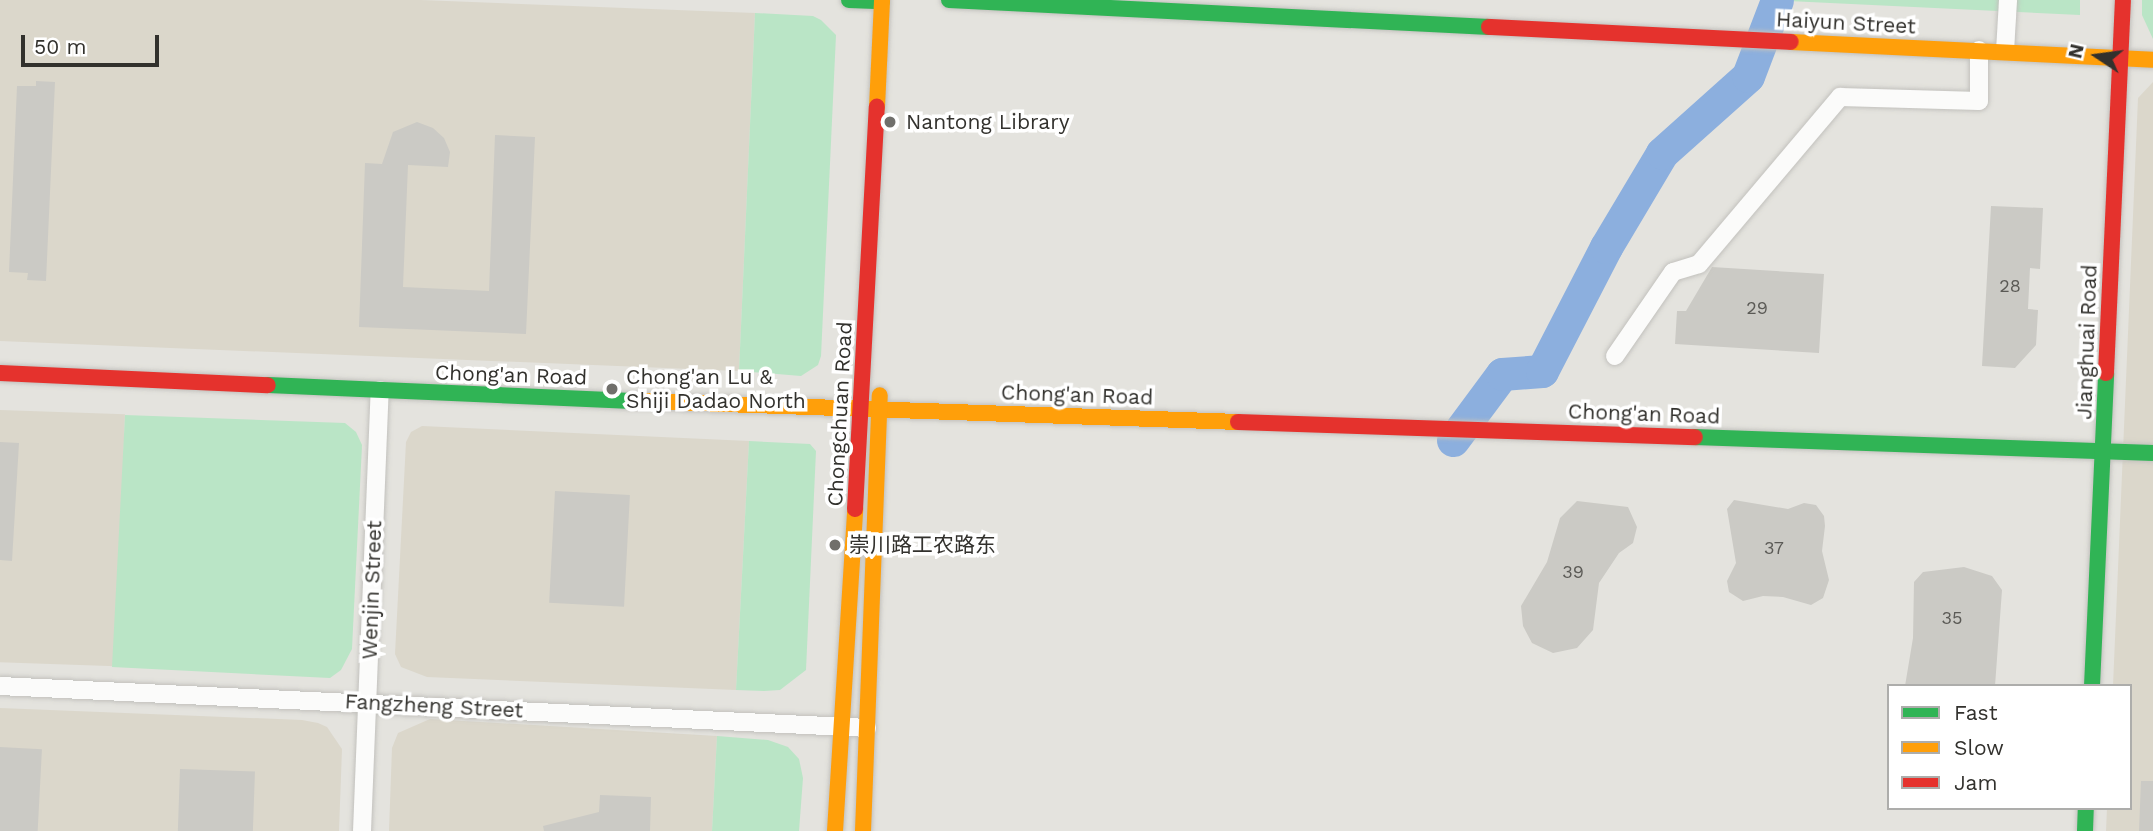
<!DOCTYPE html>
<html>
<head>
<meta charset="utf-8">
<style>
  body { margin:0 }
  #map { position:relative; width:2153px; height:831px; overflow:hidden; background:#e4e3de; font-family:"Work Sans","Noto Sans SC",sans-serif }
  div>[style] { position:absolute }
  .built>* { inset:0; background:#dbd7cb; transform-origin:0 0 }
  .green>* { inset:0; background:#bae5c6 }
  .river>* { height:33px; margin:-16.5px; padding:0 16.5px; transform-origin:16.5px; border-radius:16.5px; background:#8cafde }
  .building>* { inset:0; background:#cbcac5; transform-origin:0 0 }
  .roads { filter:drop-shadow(0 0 2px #c2c1bd) drop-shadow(0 0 2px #c2c1bd) }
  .street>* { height:18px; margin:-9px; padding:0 9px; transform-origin:9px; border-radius:9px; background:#fbfbfa }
  .fast>* { height:16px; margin:-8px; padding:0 8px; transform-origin:8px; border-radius:8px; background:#30b455 }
  .slow>* { height:16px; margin:-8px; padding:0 8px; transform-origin:8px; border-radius:8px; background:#ff9f0a }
  .jam>* { height:16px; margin:-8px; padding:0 8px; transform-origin:8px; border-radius:8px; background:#e5322d }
  .dots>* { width:19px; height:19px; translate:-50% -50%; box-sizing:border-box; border:4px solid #fff; border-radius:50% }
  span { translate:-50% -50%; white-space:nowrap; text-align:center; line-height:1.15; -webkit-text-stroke:7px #fff; paint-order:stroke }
  .number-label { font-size:18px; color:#5b5a56 }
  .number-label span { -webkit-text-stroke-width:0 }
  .street-label { font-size:21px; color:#32312d }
  .poi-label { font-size:21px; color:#32312d }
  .left { translate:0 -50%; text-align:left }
  .legend { position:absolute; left:1887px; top:684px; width:245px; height:126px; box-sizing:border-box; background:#fff; border:2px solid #adadab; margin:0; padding:9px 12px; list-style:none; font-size:21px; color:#32312d }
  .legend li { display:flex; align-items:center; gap:14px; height:35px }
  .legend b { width:35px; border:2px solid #adadab }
  .north { position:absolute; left:2062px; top:21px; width:70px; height:70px; -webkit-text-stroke:5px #fff; paint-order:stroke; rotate:283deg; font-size:19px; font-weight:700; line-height:28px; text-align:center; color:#32312d }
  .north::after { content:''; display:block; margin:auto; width:24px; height:32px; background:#32312d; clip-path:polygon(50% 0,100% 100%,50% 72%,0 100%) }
  .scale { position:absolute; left:21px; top:35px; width:138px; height:32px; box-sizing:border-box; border:4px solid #32312d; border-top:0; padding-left:9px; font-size:21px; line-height:24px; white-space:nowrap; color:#32312d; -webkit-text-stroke:5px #fff; paint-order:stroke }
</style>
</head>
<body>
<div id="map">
  <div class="built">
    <div style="clip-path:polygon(0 0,421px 0,755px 13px,739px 371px,0 341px)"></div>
    <div style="clip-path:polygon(2153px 82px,2153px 831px,2106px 831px,2107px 808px,2130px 808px,2130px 686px,2113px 686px,2138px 98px)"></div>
    <div style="left:0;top:410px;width:125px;height:252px;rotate:2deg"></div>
    <div style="clip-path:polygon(422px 426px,749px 441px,736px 690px,427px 677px,401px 667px,395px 654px,406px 442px,411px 432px)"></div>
    <div style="clip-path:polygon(0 708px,302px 720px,318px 723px,327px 727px,342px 749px,339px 831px,0 831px)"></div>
    <div style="clip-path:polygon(430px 719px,717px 736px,712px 831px,389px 831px,392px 748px,398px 733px)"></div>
  </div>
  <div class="green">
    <div style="clip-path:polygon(1766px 0,2080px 0,2080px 15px)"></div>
    <div style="clip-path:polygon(2142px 0,2153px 0,2153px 39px,2142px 15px)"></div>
    <div style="clip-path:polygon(755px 13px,813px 16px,821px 20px,836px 35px,821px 356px,818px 365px,801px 376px,739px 371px)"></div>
    <div style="clip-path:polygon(125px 415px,345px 423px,356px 432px,362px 445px,352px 649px,341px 670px,330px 678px,112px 667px)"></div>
    <div style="clip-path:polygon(749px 441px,810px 444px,816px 451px,806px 670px,780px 690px,764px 691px,736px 690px)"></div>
    <div style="clip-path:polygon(717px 736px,768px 740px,788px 747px,799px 759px,803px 778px,799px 831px,712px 831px)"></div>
  </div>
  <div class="river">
    <div style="left:1453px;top:440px;width:82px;rotate:-53.4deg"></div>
    <div style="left:1502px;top:374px;width:40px;rotate:-4.3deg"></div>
    <div style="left:1542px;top:371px;width:140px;rotate:-62.7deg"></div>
    <div style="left:1606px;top:247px;width:109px;rotate:-59.2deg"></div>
    <div style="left:1662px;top:153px;width:115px;rotate:-41.8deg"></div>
    <div style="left:1748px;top:76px;width:81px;rotate:-69.1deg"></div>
  </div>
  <div class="building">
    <div style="clip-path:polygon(36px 81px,55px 82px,46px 281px,27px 280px,28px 273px,9px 272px,17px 86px,36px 86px)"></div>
    <div style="clip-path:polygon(417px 122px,433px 128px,444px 138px,450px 152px,448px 167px,408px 165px,403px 287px,489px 291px,495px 135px,535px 137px,526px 334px,359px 327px,365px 163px,382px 164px,393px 132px)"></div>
    <div style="clip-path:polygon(1991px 206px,2043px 208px,2040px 269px,2030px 268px,2028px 309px,2038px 310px,2036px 345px,2015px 368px,1982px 366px)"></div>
    <div style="clip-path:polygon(1712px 267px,1824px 274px,1819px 353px,1675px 344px,1677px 311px,1686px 311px)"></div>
    <div style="clip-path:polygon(0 442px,19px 443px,12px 561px,0 560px)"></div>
    <div style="left:555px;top:491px;width:75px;height:112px;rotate:3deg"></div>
    <div style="clip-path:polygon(1734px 500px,1788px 509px,1804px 503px,1816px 505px,1824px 516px,1825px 526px,1822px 551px,1829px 580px,1823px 598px,1811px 605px,1783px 597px,1763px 596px,1743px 601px,1729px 592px,1727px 581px,1736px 563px,1727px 509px)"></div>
    <div style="clip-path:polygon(1577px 501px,1628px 507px,1637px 527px,1633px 543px,1619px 553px,1599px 583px,1593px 630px,1577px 648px,1553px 653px,1532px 643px,1523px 626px,1521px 606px,1547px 562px,1560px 518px)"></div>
    <div style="clip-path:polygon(1964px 567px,1992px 576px,2002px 590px,1995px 686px,1905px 686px,1913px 638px,1914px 582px,1923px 572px)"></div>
    <div style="left:0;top:747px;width:42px;height:84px;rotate:3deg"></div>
    <div style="left:180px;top:769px;width:75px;height:62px;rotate:2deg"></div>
    <div style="clip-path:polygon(2141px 781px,2153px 781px,2153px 831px,2139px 831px)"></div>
    <div style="clip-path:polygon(600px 795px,651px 797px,650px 831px,544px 831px,543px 826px,599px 812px)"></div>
  </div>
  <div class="roads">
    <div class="street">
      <div style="left:2005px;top:51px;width:51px;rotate:-86.6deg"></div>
      <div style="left:1615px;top:356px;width:102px;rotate:-55.4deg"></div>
      <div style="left:1673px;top:272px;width:27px;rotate:-17deg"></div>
      <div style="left:1699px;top:264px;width:219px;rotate:-49.8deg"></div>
      <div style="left:1840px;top:97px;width:139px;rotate:1.6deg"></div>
      <div style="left:1979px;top:101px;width:51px;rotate:-90deg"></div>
      <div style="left:0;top:686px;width:868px;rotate:2.77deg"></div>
      <div style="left:362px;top:831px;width:441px;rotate:-87.7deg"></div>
    </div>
    <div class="fast">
      <div style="left:849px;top:0;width:33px;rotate:2deg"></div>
      <div style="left:949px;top:0;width:541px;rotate:2.86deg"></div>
      <div style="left:268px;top:385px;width:370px;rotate:2.5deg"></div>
      <div style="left:1695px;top:437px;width:458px;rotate:2deg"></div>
      <div style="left:2092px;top:686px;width:313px;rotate:-87.4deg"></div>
      <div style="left:2085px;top:831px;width:23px;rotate:-88deg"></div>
    </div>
    <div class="slow">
      <div style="left:1791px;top:42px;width:362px;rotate:2.8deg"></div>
      <div style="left:877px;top:107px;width:107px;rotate:-87.3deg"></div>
      <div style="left:638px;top:401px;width:600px;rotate:2deg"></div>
      <div style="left:835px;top:831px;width:323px;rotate:-86.4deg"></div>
      <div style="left:863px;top:831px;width:436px;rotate:-87.8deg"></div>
    </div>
    <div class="jam">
      <div style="left:1489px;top:27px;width:302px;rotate:2.8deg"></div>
      <div style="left:0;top:373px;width:268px;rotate:2.6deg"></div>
      <div style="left:2106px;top:373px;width:373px;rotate:-87.4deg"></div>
      <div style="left:1238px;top:422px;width:457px;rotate:1.9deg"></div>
      <div style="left:855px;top:509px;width:403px;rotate:-86.9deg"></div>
    </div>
  </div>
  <div class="dots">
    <div style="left:890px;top:122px;background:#706f6b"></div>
    <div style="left:612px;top:389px;background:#706f6b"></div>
    <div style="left:835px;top:545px;background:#706f6b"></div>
  </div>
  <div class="number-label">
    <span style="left:2010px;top:286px">28</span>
    <span style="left:1757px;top:308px">29</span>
    <span style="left:1774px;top:548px">37</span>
    <span style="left:1573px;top:572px">39</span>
    <span style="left:1952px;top:618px">35</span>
  </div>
  <div class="street-label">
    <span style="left:1846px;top:23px;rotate:3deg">Haiyun Street</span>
    <span style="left:2087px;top:342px;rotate:-88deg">Jianghuai Road</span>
    <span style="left:511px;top:375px;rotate:2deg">Chong'an Road</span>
    <span style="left:1077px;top:395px;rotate:2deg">Chong'an Road</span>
    <span style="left:840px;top:414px;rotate:-87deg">Chongchuan Road</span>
    <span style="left:1644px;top:414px;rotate:2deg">Chong'an Road</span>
    <span style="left:372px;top:590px;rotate:-88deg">Wenjin Street</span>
    <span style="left:434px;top:706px;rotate:3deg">Fangzheng Street</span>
  </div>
  <div class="poi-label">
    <span class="left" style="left:906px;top:122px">Nantong Library</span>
    <span class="left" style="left:626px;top:389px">Chong'an Lu &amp;<br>Shiji Dadao North</span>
    <span class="left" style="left:849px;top:545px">崇川路工农路东</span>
  </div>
  <ul class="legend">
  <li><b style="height:9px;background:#30b455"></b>Fast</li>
  <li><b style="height:9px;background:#ff9f0a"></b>Slow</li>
  <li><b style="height:9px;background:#e5322d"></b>Jam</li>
  </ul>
  <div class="north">N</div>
  <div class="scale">50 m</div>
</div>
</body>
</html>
